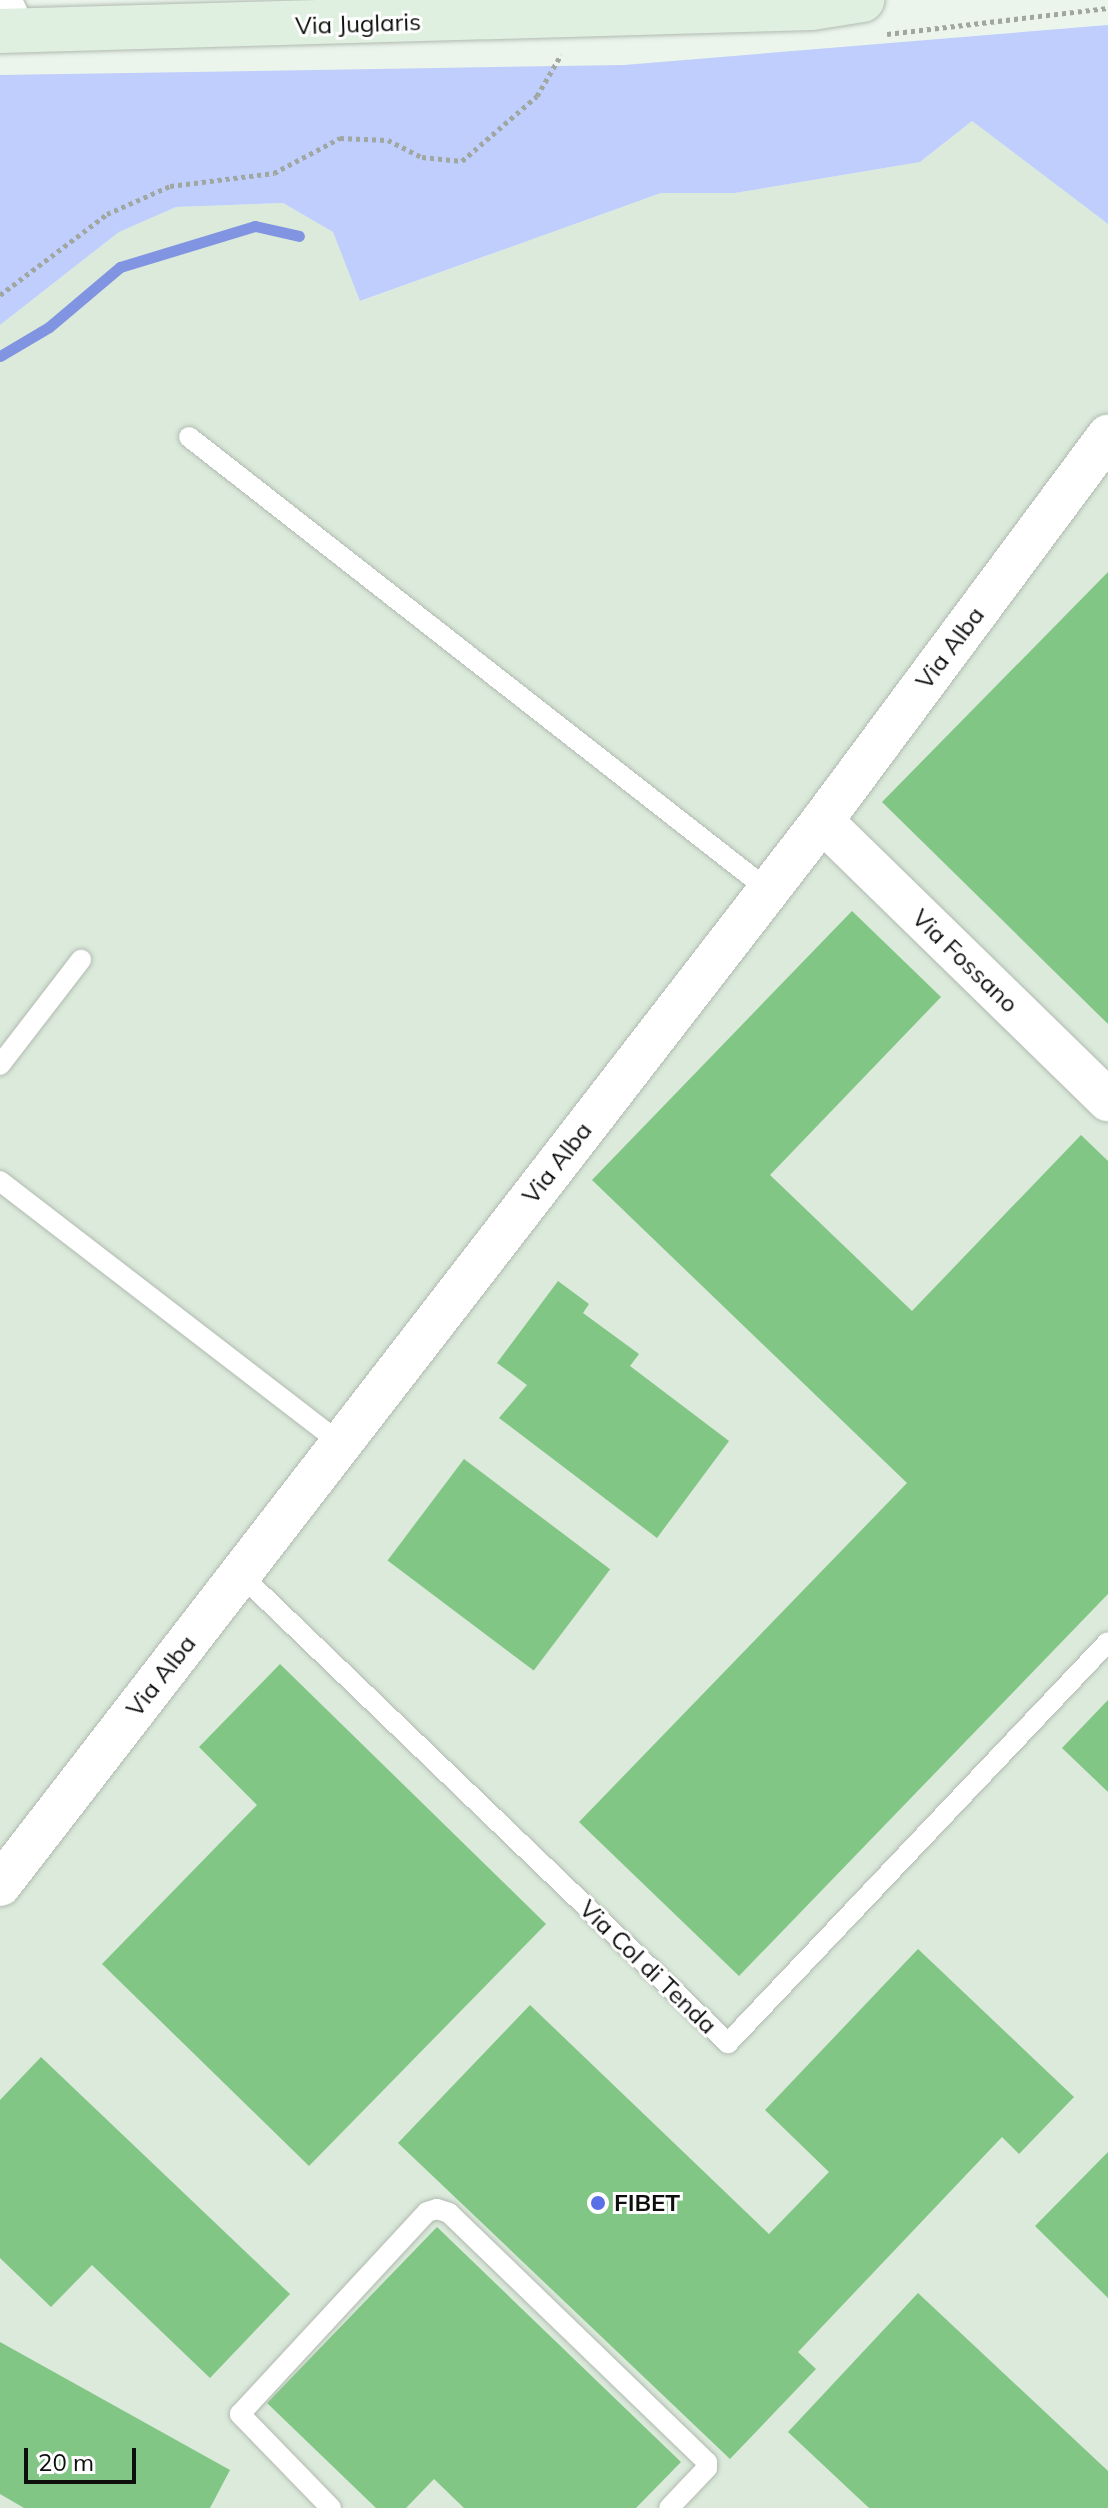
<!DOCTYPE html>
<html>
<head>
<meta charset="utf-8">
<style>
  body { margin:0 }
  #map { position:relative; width:1108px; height:2508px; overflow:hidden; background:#ebf5eb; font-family:Mulish,sans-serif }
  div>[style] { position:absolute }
  .built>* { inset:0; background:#dbeadb }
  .green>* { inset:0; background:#c0cefd }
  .stream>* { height:11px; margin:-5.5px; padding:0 5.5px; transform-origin:5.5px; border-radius:5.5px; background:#8094e1 }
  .building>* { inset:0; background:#81c685; transform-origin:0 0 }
  .path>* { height:5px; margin-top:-2.5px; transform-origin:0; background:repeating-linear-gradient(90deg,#a0a7a0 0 4px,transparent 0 8px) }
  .roads { filter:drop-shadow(0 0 2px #b1bab1) drop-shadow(0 0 2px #b1bab1) }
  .lane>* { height:20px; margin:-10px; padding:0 10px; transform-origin:10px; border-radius:10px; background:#fff }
  .street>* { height:42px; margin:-21px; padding:0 21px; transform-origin:21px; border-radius:21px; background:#fff }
  .secondary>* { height:44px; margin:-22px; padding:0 22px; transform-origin:22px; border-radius:22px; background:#dfefe0 }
  .dots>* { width:22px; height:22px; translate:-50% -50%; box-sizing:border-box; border:4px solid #fff; border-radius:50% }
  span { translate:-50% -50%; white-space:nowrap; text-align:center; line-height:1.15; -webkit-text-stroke:6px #fff; paint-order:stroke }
  .street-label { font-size:24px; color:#0c0f0c }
  .poi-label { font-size:24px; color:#0c0f0c; font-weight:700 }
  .left { translate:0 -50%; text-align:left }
  .scale { position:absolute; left:24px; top:2448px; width:112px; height:36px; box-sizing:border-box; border:4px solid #0c0f0c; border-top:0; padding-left:10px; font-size:24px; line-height:28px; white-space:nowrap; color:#0c0f0c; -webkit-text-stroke:6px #fff; paint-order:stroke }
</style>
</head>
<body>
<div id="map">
  <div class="built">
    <div style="clip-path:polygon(972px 121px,1108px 224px,1108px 2508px,0 2508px,0 325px,119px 232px,176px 207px,283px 203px,333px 232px,361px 301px,661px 193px,735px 193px,920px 162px)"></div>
  </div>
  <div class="green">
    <div style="clip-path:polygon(1108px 25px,1108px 224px,972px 121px,920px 162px,735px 193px,661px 193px,360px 301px,333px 232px,283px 203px,176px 207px,119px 232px,0 325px,0 75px,624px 65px)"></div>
  </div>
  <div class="stream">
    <div style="left:0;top:356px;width:57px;rotate:-30.6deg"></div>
    <div style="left:49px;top:327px;width:93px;rotate:-40.2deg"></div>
    <div style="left:120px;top:267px;width:141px;rotate:-16.9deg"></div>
    <div style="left:255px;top:226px;width:45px;rotate:12.8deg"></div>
  </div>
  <div class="building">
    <div style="clip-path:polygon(1108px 572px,1108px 1024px,882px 802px)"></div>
    <div style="clip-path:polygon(852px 911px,941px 997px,770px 1175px,912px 1311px,1081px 1135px,1108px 1161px,1108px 1594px,739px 1976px,579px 1822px,907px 1483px,592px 1180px)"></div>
    <div style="clip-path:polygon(558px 1281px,589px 1304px,583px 1313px,639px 1354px,630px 1366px,729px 1441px,657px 1538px,499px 1418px,527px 1385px,497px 1363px)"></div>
    <div style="left:464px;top:1459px;width:183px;height:127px;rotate:37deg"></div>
    <div style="clip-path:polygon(280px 1664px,546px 1924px,309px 2166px,102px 1964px,257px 1805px,199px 1747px)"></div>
    <div style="clip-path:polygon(1108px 1700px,1108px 1792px,1062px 1748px)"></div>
    <div style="clip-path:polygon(918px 1949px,1074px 2097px,1019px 2154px,1002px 2137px,798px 2352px,816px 2369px,730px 2459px,398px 2143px,530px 2005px,769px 2234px,829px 2172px,765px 2110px)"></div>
    <div style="clip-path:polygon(41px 2057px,290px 2294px,210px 2378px,92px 2265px,51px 2307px,0 2258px,0 2100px)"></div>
    <div style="clip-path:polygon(1108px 2152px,1108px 2298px,1035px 2226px)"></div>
    <div style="clip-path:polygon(437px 2227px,681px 2462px,636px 2508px,464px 2508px,434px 2479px,406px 2508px,376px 2508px,267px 2403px)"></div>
    <div style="clip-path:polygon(918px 2293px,1108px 2471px,1108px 2508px,869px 2508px,788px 2432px)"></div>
    <div style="clip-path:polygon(0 2342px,230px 2470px,210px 2508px,24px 2508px,0 2494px)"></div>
  </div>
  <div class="path">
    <div style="left:887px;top:34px;width:223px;rotate:-6.7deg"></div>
    <div style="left:0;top:295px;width:134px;rotate:-37.1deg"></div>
    <div style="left:107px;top:214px;width:69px;rotate:-24deg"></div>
    <div style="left:170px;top:186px;width:105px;rotate:-7.1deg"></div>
    <div style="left:274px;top:173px;width:75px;rotate:-27.9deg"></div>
    <div style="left:340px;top:138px;width:48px;rotate:2.4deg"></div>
    <div style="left:388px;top:140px;width:38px;rotate:27deg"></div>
    <div style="left:422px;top:157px;width:40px;rotate:5.7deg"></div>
    <div style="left:462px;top:161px;width:99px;rotate:-40.9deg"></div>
    <div style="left:537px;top:96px;width:48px;rotate:-59.7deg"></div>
  </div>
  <div class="roads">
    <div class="lane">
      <div style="left:189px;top:437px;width:734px;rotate:38.03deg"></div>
      <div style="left:0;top:1065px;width:133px;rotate:-52.4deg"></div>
      <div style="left:0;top:1181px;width:429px;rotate:37.6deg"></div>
      <div style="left:240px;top:1574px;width:677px;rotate:43.86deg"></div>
      <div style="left:728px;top:2043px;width:552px;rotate:-46.54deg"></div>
      <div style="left:331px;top:2508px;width:131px;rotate:-134.1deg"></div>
      <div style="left:240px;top:2414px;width:275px;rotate:-47.2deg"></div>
      <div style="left:427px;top:2212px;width:10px;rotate:-17deg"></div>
      <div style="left:437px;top:2209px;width:13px;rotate:18deg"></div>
      <div style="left:449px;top:2213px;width:359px;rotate:44deg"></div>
      <div style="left:707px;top:2462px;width:6px;rotate:90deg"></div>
      <div style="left:707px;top:2468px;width:55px;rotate:133.5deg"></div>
    </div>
    <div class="street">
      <div style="left:0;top:0;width:33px;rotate:65deg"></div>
      <div style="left:822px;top:821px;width:400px;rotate:44.3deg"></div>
      <div style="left:0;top:1885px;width:1345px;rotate:-52.31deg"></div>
      <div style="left:822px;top:821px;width:480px;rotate:-53.4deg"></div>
    </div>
    <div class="secondary">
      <div style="left:0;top:31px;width:812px;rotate:-1.62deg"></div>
      <div style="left:812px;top:8px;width:51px;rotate:-9.1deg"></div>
    </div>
  </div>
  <div class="dots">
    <div style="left:598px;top:2203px;background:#5a70e7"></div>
  </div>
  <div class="street-label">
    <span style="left:358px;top:24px;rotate:-2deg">Via Juglaris</span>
    <span style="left:950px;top:648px;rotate:-53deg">Via Alba</span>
    <span style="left:965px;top:961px;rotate:44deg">Via Fossano</span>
    <span style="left:557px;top:1163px;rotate:-52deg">Via Alba</span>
    <span style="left:161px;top:1676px;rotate:-52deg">Via Alba</span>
    <span style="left:648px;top:1967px;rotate:44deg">Via Col di Tenda</span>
  </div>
  <div class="poi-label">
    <span class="left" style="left:614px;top:2203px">FIBET</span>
  </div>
  <div class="scale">20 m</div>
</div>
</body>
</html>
